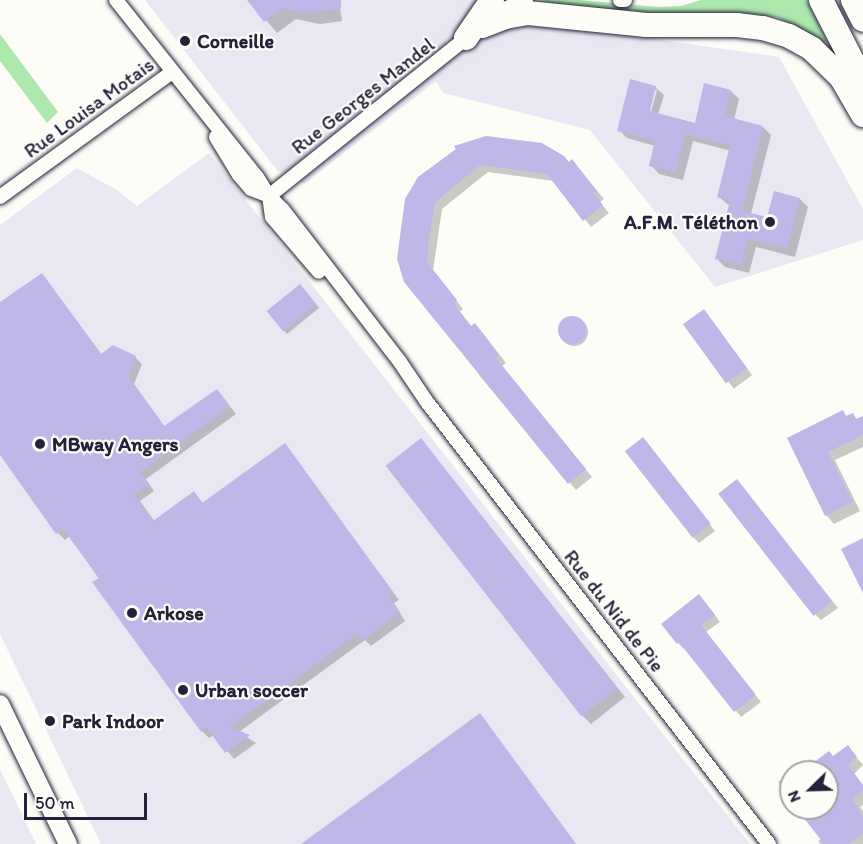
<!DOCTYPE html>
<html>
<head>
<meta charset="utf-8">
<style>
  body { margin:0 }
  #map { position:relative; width:863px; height:844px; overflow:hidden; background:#fdfcf7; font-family:Itim,sans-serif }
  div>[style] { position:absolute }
  .built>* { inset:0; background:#ebe7f2 }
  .green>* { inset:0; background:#ace7ac }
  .shadow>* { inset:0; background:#0003; transform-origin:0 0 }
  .round { border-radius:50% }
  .building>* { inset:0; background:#c1b6e8; transform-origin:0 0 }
  .roads { filter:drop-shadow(0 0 2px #22223b) drop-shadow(0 0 2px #22223b) }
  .street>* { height:14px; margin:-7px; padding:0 7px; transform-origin:7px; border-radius:7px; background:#fdfcf7 }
  .secondary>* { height:18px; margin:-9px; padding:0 9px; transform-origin:9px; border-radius:9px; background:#fdfcf7 }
  .highway>* { height:24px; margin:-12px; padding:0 12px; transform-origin:12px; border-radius:12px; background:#fdfcf7 }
  .dots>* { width:16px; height:16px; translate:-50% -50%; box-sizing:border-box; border:3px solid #fdfcf7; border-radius:50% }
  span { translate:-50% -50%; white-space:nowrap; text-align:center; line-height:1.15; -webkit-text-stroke:4.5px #fdfcf7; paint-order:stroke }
  .poi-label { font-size:20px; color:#22223b; font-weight:700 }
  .left { translate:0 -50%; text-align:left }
  .right { translate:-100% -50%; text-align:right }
  .street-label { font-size:20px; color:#22223b }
  .north { position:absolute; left:779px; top:760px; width:60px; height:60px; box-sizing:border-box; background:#fdfcf7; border:2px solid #a5a5ac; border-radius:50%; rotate:247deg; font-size:16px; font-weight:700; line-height:24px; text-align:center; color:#22223b }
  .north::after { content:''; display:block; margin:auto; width:21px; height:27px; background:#22223b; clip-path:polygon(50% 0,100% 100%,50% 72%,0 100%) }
  .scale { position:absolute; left:24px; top:793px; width:123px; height:27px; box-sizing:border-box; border:3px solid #22223b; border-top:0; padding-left:8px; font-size:18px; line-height:21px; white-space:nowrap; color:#22223b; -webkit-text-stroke:4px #fdfcf7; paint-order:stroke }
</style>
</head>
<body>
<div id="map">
  <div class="built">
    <div style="clip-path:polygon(145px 0,479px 0,469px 12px,779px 57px,863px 209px,863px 240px,715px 287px,590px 130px,443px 93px,436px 81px,304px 184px,277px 170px)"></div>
    <div style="clip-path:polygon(209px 153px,637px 701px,750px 844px,101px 844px,0 634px,0 225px,77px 168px,117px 190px,137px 206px)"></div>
    <div style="clip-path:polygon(0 769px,36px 844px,0 844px)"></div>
  </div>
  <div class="green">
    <div style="clip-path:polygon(546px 0,580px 0,658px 7px,681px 6px,701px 0,807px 0,827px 41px,819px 45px,799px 28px,777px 17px,752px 15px,675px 20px,530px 4px)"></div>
    <div style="clip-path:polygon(0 34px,58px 112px,47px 123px,0 61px)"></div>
  </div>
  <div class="shadow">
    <div style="clip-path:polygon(249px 0,339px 0,342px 21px,320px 24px,296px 19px,277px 33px)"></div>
    <div style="clip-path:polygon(evenodd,655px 87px,664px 95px,658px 115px,696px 125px,731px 91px,739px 99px,734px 120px,763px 127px,771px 135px,751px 214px,768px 218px,800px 199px,808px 207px,795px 257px,756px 247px,749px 273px,725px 267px,717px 259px,730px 206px,719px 197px,731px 151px,693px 141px,683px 180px,659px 174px,651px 165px,655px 146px,627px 138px,619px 130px,655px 87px,653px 90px,657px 90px,649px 119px,646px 118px,653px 90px)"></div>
    <div style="clip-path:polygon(458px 149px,569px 163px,572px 161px,604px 199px,600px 202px,609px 213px,591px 227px,554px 181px,488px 172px,442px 209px,433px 271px,463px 309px,460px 312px,472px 327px,475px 325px,482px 332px,506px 363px,502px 366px,592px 477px,576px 490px,479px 375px,481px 373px,399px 259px)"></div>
    <div style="clip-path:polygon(42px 274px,102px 355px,135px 357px,142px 364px,134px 384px,165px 427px,217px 390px,236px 414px,146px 479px,154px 491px,140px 501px,155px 522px,194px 493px,204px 504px,285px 445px,399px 600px,394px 603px,405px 621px,371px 646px,365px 640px,239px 732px,256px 743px,234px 759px,214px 735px,209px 738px,202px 731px,70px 536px,65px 540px,58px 533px,0 452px,0 304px)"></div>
    <div style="clip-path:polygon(304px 289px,319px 308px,287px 334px,283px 330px)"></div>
    <div style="left:704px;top:311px;width:80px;height:23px;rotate:53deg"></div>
    <div class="round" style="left:560px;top:318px;width:28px;height:28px"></div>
    <div style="clip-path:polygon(842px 412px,848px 417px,853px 415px,858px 420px,863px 417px,863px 447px,835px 460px,860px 511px,834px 524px,826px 515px,789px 438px)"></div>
    <div style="clip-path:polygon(421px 440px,625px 697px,591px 724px,583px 716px)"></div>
    <div style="clip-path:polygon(649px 445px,715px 531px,699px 543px,693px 537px)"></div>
    <div style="clip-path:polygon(737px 481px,838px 608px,821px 620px,815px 614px)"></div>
    <div style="clip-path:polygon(705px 602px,720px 622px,706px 632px,761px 702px,741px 717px,686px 647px,684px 649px,678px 643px)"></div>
    <div style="clip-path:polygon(480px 715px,576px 844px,303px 844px)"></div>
    <div style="clip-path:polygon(848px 747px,863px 765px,854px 774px,863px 785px,863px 805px,860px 807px,863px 811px,863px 844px,820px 844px,818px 841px,822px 838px,799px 808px,827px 808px,827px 772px,804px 772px,834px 758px)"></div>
    <div style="clip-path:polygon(789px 774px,791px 776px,791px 798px,778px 782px)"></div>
  </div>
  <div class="building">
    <div style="clip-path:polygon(247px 0,341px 0,341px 8px,307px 13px,283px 8px,264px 22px)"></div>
    <div style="clip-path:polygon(630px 79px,656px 86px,650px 111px,695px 123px,704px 83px,731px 90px,725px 116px,763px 126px,742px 211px,767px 217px,774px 191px,800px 198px,787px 249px,748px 239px,741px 265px,715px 259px,730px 201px,717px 197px,730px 145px,685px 134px,675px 172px,649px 166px,655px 140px,617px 131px)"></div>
    <div style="clip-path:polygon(486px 136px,542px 143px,564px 156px,569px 162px,572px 159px,597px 191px,594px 194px,603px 205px,583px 221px,547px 174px,480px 165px,435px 202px,429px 239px,427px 262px,457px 300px,454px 304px,471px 326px,475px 323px,499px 355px,496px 358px,586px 469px,568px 484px,404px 282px,397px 259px,405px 199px,418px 177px,456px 149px,454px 146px)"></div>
    <div style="clip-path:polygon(42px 273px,101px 354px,113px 345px,136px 356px,128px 376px,164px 426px,217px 389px,230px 406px,140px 472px,149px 484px,134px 494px,153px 521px,194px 491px,202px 503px,285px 443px,393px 592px,388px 595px,399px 613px,363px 640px,358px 633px,230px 727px,250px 735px,225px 753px,207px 728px,201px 732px,92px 582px,99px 578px,63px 529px,56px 534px,0 455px,0 302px)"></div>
    <div style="left:300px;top:284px;width:26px;height:43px;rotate:51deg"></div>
    <div style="left:704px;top:309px;width:73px;height:26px;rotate:54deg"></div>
    <div class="round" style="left:558px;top:316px;width:28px;height:28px"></div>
    <div style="clip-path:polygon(843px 410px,846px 416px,853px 413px,856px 419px,863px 416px,863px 435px,828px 452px,853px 502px,825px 516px,787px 438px)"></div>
    <div style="left:643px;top:437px;width:110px;height:23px;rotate:52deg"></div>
    <div style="left:421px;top:438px;width:318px;height:45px;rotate:52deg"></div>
    <div style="left:737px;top:479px;width:155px;height:24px;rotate:52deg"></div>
    <div style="clip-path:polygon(863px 538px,863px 593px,841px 549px)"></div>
    <div style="clip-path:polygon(699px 594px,715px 615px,701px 625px,756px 695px,734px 712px,679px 642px,677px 644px,661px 624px)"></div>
    <div style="clip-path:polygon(480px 713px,576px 844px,301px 844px)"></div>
    <div style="clip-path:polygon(848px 745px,857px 757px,848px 765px,863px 785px,863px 791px,853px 799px,863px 818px,863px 833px,848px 844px,824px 844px,800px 813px,807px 808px,827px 808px,827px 772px,801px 772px,829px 751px,833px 756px)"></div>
  </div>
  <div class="roads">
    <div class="street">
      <div style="left:116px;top:0;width:226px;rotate:51.5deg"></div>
      <div style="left:257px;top:177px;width:22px;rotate:58deg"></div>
      <div style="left:269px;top:196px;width:20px;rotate:45deg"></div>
      <div style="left:283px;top:210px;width:192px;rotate:52.4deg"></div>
      <div style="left:400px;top:362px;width:48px;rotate:56deg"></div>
      <div style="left:427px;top:402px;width:559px;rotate:52.27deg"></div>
      <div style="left:620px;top:0;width:5px"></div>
      <div style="left:502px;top:10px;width:26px;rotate:-23deg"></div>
      <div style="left:216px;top:137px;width:44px;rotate:58.8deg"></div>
      <div style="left:239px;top:175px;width:18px;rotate:49deg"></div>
      <div style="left:251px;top:189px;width:19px;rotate:21deg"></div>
      <div style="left:269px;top:196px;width:259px;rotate:-38.7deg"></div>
      <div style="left:269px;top:196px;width:21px;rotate:82deg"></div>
      <div style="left:272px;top:217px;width:72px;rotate:49.5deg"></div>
      <div style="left:0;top:197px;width:213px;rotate:-36deg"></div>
    </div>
    <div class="secondary">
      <div style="left:0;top:704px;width:156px;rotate:64.1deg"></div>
    </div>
    <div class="highway">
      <div style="left:821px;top:0;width:92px;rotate:62.9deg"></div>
      <div style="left:853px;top:0;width:22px;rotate:63deg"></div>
      <div style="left:482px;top:26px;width:25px;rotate:-21deg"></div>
      <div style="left:505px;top:17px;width:23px;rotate:-10deg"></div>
      <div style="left:528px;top:13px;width:119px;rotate:5.8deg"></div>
      <div style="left:646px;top:25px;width:91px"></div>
      <div style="left:737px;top:25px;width:26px;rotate:7deg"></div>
      <div style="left:763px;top:28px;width:27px;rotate:17deg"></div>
      <div style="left:789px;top:36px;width:26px;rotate:29deg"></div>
      <div style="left:812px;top:49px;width:40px;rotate:44deg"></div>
      <div style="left:841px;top:77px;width:44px;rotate:59.9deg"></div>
      <div style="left:466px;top:38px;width:46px;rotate:-55.6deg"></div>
    </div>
  </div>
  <div class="dots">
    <div style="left:185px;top:41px;background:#22223b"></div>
    <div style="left:770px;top:222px;background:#22223b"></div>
    <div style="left:40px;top:444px;background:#22223b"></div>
    <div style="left:132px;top:613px;background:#22223b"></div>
    <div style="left:183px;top:690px;background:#22223b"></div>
    <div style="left:50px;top:721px;background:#22223b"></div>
  </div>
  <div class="poi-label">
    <span class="left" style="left:197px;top:41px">Corneille</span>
    <span class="right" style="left:758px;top:222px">A.F.M. Téléthon</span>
    <span class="left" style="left:52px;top:444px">MBway Angers</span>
    <span class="left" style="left:144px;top:613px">Arkose</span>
    <span class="left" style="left:195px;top:690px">Urban soccer</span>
    <span class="left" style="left:62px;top:721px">Park Indoor</span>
  </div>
  <div class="street-label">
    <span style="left:363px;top:96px;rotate:-38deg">Rue Georges Mandel</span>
    <span style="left:89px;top:108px;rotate:-36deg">Rue Louisa Motais</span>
    <span style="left:614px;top:611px;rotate:52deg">Rue du Nid de Pie</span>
  </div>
  <div class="north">N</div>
  <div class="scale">50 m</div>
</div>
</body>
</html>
